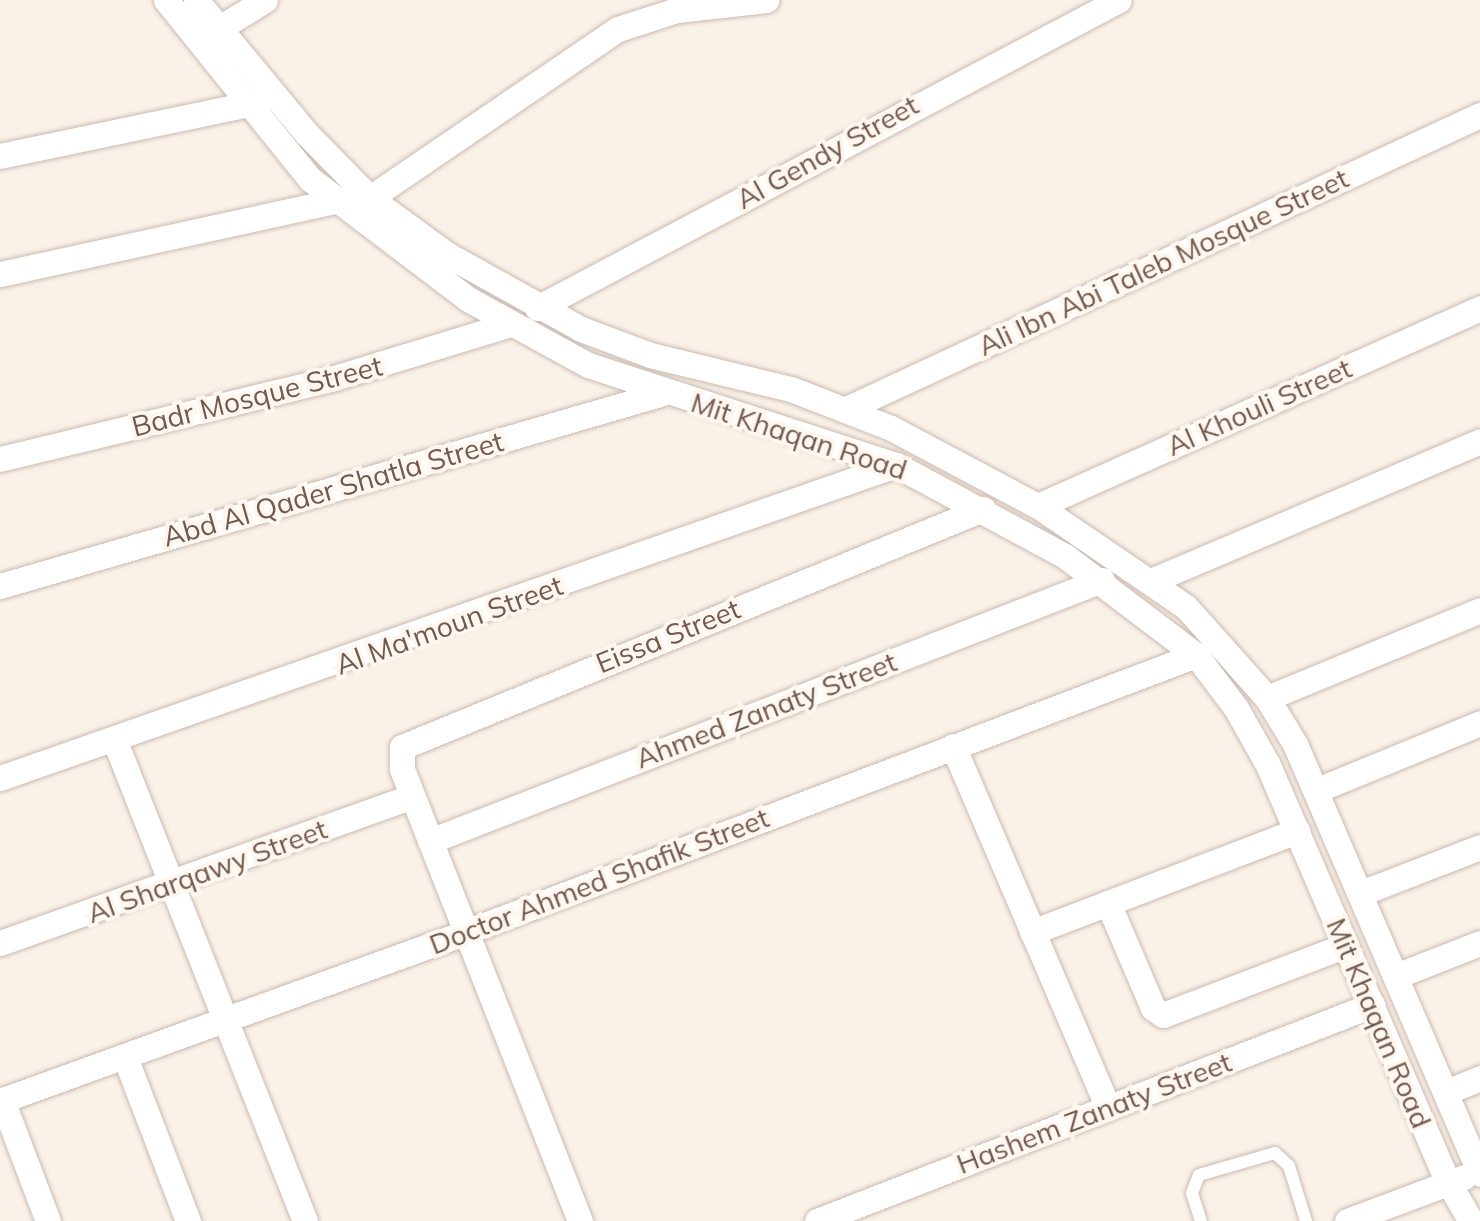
<!DOCTYPE html>
<html>
<head>
<meta charset="utf-8">
<style>
  body { margin:0 }
  #map { position:relative; width:1480px; height:1221px; overflow:hidden; background:#faf2e9; font-family:Mulish,sans-serif }
  div>[style] { position:absolute }
  .roads { filter:drop-shadow(0 0 2px #cbbab0) drop-shadow(0 0 2px #cbbab0) }
  .service>* { height:12px; margin:-6px; padding:0 6px; transform-origin:6px; border-radius:6px; background:#fff }
  .minor>* { height:25px; margin:-12.5px; padding:0 12.5px; transform-origin:12.5px; border-radius:12.5px; background:#fff }
  span { translate:-50% -50%; white-space:nowrap; text-align:center; line-height:1.15; -webkit-text-stroke:8px #fdf7ef; paint-order:stroke }
  .street-label { font-size:28px; color:#72594f }
</style>
</head>
<body>
<div id="map">
  <div class="roads">
    <div class="service">
      <div style="left:1201px;top:1221px;width:29px;rotate:-108deg"></div>
      <div style="left:1192px;top:1193px;width:19px;rotate:-69deg"></div>
      <div style="left:1199px;top:1175px;width:79px;rotate:-16.1deg"></div>
      <div style="left:1275px;top:1153px;width:19px;rotate:43deg"></div>
      <div style="left:1289px;top:1166px;width:58px;rotate:72.8deg"></div>
    </div>
    <div class="minor">
      <div style="left:166px;top:0;width:230px;rotate:51.2deg"></div>
      <div style="left:310px;top:179px;width:198px;rotate:37.2deg"></div>
      <div style="left:468px;top:299px;width:137px;rotate:28.8deg"></div>
      <div style="left:588px;top:365px;width:324px;rotate:18deg"></div>
      <div style="left:896px;top:465px;width:192px;rotate:28.3deg"></div>
      <div style="left:1065px;top:556px;width:164px;rotate:37.1deg"></div>
      <div style="left:1196px;top:655px;width:66px;rotate:53deg"></div>
      <div style="left:1236px;top:708px;width:65px;rotate:60.7deg"></div>
      <div style="left:1268px;top:765px;width:454px;rotate:66.7deg"></div>
      <div style="left:1448px;top:1182px;width:45px;rotate:59.5deg"></div>
      <div style="left:196px;top:0;width:174px;rotate:50.4deg"></div>
      <div style="left:307px;top:134px;width:90px;rotate:45.5deg"></div>
      <div style="left:370px;top:198px;width:97px;rotate:36.2deg"></div>
      <div style="left:448px;top:255px;width:152px;rotate:29.1deg"></div>
      <div style="left:581px;top:329px;width:74px;rotate:20.6deg"></div>
      <div style="left:650px;top:355px;width:145px;rotate:13.6deg"></div>
      <div style="left:791px;top:389px;width:107px;rotate:21.3deg"></div>
      <div style="left:891px;top:428px;width:166px;rotate:28deg"></div>
      <div style="left:1038px;top:506px;width:179px;rotate:34.3deg"></div>
      <div style="left:1186px;top:607px;width:122px;rotate:48.3deg"></div>
      <div style="left:1267px;top:698px;width:54px;rotate:58.7deg"></div>
      <div style="left:1295px;top:744px;width:468px;rotate:66.7deg"></div>
      <div style="left:218px;top:29px;width:55px;rotate:-31.7deg"></div>
      <div style="left:0;top:156px;width:265px;rotate:-11.8deg"></div>
      <div style="left:370px;top:198px;width:300px;rotate:-34.3deg"></div>
      <div style="left:618px;top:29px;width:62px;rotate:-17.9deg"></div>
      <div style="left:677px;top:10px;width:90px;rotate:-6.4deg"></div>
      <div style="left:0;top:274px;width:344px;rotate:-12.3deg"></div>
      <div style="left:537px;top:308px;width:658px;rotate:-27.89deg"></div>
      <div style="left:846px;top:409px;width:699px;rotate:-24.88deg"></div>
      <div style="left:0;top:459px;width:344px;rotate:-13.6deg"></div>
      <div style="left:334px;top:378px;width:185px;rotate:-17deg"></div>
      <div style="left:1038px;top:506px;width:484px;rotate:-24.1deg"></div>
      <div style="left:1153px;top:580px;width:355px;rotate:-23deg"></div>
      <div style="left:0;top:586px;width:695px;rotate:-16.22deg"></div>
      <div style="left:1267px;top:698px;width:230px;rotate:-22.4deg"></div>
      <div style="left:114px;top:739px;width:518px;rotate:68.38deg"></div>
      <div style="left:953px;top:746px;width:393px;rotate:66.8deg"></div>
      <div style="left:0;top:778px;width:949px;rotate:-19.26deg"></div>
      <div style="left:1317px;top:790px;width:176px;rotate:-22.3deg"></div>
      <div style="left:430px;top:841px;width:721px;rotate:-21.23deg"></div>
      <div style="left:1361px;top:893px;width:128px;rotate:-21.1deg"></div>
      <div style="left:1108px;top:903px;width:114px;rotate:66.8deg"></div>
      <div style="left:1153px;top:1008px;width:12px;rotate:35deg"></div>
      <div style="left:1163px;top:1015px;width:196px;rotate:-20.9deg"></div>
      <div style="left:1032px;top:932px;width:284px;rotate:-20.9deg"></div>
      <div style="left:0;top:943px;width:437px;rotate:-19.6deg"></div>
      <div style="left:1396px;top:976px;width:90px;rotate:-21.4deg"></div>
      <div style="left:125px;top:1057px;width:176px;rotate:69deg"></div>
      <div style="left:1446px;top:1092px;width:37px;rotate:-22deg"></div>
      <div style="left:2px;top:1100px;width:129px;rotate:69.2deg"></div>
      <div style="left:0;top:1101px;width:496px;rotate:-19.9deg"></div>
      <div style="left:466px;top:932px;width:781px;rotate:-20.78deg"></div>
      <div style="left:580px;top:1221px;width:486px;rotate:-111.5deg"></div>
      <div style="left:402px;top:769px;width:22px;rotate:-90deg"></div>
      <div style="left:402px;top:747px;width:628px;rotate:-22.28deg"></div>
      <div style="left:817px;top:1221px;width:596px;rotate:-21.27deg"></div>
      <div style="left:1347px;top:1221px;width:125px;rotate:-20.6deg"></div>
    </div>
  </div>
  <div class="street-label">
    <span style="left:827px;top:152px;rotate:-29deg">Al Gendy Street</span>
    <span style="left:1163px;top:262px;rotate:-25deg">Ali Ibn Abi Taleb Mosque Street</span>
    <span style="left:257px;top:396px;rotate:-14deg">Badr Mosque Street</span>
    <span style="left:1259px;top:407px;rotate:-24deg">Al Khouli Street</span>
    <span style="left:799px;top:436px;rotate:18deg">Mit Khaqan Road</span>
    <span style="left:333px;top:489px;rotate:-16deg">Abd Al Qader Shatla Street</span>
    <span style="left:449px;top:625px;rotate:-20deg">Al Ma'moun Street</span>
    <span style="left:668px;top:636px;rotate:-22deg">Eissa Street</span>
    <span style="left:766px;top:710px;rotate:-21deg">Ahmed Zanaty Street</span>
    <span style="left:207px;top:871px;rotate:-20deg">Al Sharqawy Street</span>
    <span style="left:599px;top:881px;rotate:-21deg">Doctor Ahmed Shafik Street</span>
    <span style="left:1379px;top:1023px;rotate:67deg">Mit Khaqan Road</span>
    <span style="left:1094px;top:1113px;rotate:-21deg">Hashem Zanaty Street</span>
  </div>
</div>
</body>
</html>
